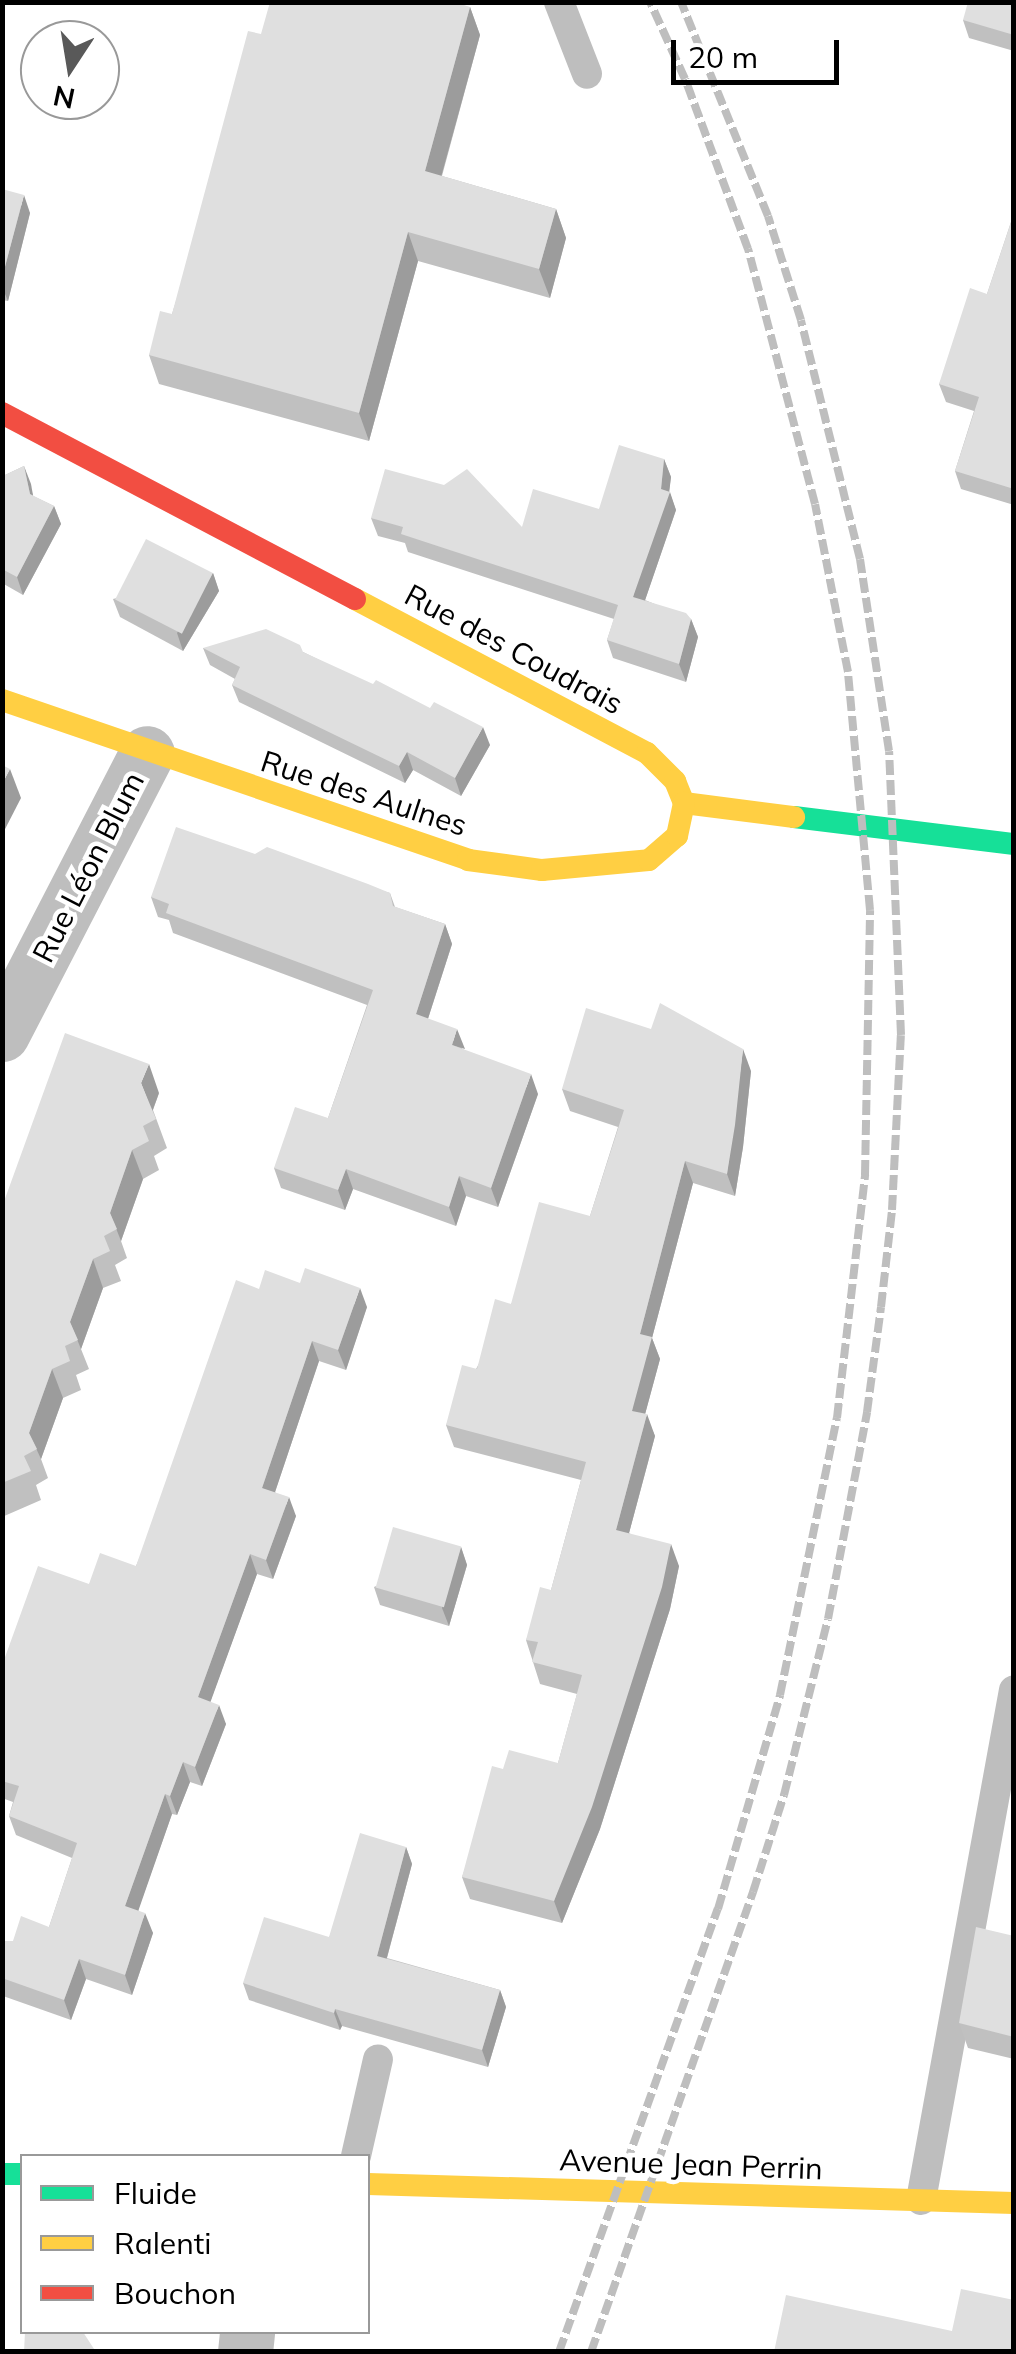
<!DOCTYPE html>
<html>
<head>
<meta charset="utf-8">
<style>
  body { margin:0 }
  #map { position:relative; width:1016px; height:2354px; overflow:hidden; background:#fff; font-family:Mulish,sans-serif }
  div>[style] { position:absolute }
  .lane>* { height:30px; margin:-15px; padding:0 15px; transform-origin:15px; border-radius:15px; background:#bebebe }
  .street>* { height:55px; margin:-27.5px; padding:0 27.5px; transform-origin:27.5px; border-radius:27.5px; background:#bebebe }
  .fast>* { height:22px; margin:-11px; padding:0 11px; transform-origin:11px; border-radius:11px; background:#16e098 }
  .slow>* { height:22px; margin:-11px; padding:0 11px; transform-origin:11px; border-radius:11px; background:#ffcf43 }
  .jam>* { height:22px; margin:-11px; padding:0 11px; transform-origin:11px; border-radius:11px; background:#f24e42 }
  .rail>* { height:8px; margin-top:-4px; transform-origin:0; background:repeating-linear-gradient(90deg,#bebebe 0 15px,transparent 0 20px) }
  .wall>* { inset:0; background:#c0c0c0 }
  .shaded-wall>* { inset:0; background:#9c9c9c }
  .building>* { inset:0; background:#dfdfdf; transform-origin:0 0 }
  span { translate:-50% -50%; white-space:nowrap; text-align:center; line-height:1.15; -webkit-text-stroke:9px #fff; paint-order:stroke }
  .street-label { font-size:30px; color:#000 }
  .frame { position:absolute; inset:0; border:5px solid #000; pointer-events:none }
  .legend { position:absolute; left:20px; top:2154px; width:350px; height:180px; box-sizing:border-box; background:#fff; border:2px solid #999; margin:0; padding:12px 18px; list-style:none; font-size:30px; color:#000 }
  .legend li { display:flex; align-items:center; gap:20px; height:50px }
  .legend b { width:50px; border:2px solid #999 }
  .north { position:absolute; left:20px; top:20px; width:100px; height:100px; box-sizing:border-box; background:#fff; border:2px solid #999; border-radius:50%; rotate:192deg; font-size:28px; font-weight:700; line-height:40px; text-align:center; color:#000 }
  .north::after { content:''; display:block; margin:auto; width:35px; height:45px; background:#595959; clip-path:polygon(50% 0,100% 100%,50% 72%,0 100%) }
  .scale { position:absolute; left:671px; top:40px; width:168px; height:45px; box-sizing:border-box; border:5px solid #000; border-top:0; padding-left:12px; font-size:30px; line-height:35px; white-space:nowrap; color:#000; -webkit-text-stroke:8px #fff; paint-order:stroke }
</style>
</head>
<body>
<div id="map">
  <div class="lane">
    <div style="left:559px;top:2px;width:77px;rotate:68.7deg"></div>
    <div style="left:356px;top:2156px;width:99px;rotate:-77.2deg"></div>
    <div style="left:921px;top:2200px;width:518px;rotate:-79.67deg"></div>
  </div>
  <div class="street">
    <div style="left:2px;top:1034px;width:316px;rotate:-62.7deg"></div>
    <div style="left:245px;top:2352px;width:20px;rotate:-84deg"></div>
  </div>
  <div class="fast">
    <div style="left:794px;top:817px;width:222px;rotate:7deg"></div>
    <div style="left:2px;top:2174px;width:20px"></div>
  </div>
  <div class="slow">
    <div style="left:355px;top:599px;width:330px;rotate:27.8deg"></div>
    <div style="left:647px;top:753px;width:40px;rotate:45deg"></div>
    <div style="left:675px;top:781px;width:24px;rotate:68deg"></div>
    <div style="left:684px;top:803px;width:111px;rotate:7.3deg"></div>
    <div style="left:2px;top:700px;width:493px;rotate:18.9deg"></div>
    <div style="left:468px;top:860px;width:75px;rotate:7.7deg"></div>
    <div style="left:542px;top:870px;width:107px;rotate:-5.3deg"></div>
    <div style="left:649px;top:860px;width:37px;rotate:-41deg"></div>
    <div style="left:677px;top:836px;width:34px;rotate:-78deg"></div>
    <div style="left:368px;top:2184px;width:646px;rotate:1.68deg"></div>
  </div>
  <div class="jam">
    <div style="left:2px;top:413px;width:399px;rotate:27.8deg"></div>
  </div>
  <div class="rail">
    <div style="left:559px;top:2352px;width:471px;rotate:-70.3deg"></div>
    <div style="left:718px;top:1909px;width:223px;rotate:-73.8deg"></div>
    <div style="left:780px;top:1695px;width:283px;rotate:-78.4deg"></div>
    <div style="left:837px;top:1418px;width:245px;rotate:-83.4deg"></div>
    <div style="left:865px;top:1175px;width:265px;rotate:-88.9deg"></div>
    <div style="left:870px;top:910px;width:239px;rotate:-95.3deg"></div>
    <div style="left:848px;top:672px;width:171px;rotate:-101.1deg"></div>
    <div style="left:815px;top:504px;width:264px;rotate:-104.7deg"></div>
    <div style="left:748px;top:249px;width:181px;rotate:-110.3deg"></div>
    <div style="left:685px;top:79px;width:85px;rotate:-114.4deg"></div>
    <div style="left:591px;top:2352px;width:488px;rotate:-70.6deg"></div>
    <div style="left:753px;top:1892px;width:102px;rotate:-72.3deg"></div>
    <div style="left:784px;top:1795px;width:181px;rotate:-76deg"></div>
    <div style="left:828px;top:1619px;width:211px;rotate:-79.3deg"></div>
    <div style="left:867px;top:1412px;width:106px;rotate:-82.4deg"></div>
    <div style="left:881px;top:1307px;width:98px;rotate:-83.5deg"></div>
    <div style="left:892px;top:1210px;width:175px;rotate:-87.1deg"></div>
    <div style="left:901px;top:1035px;width:284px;rotate:-92.4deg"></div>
    <div style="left:889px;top:751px;width:194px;rotate:-98.6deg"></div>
    <div style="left:860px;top:559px;width:246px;rotate:-103.9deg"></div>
    <div style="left:801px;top:320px;width:109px;rotate:-107.6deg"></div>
    <div style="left:768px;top:216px;width:231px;rotate:-112.1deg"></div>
  </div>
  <div class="wall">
    <div style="clip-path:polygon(1014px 2px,1014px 51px,969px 38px,963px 20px)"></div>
    <div style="clip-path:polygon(470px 7px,480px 35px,442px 176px,556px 209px,566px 238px,550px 298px,418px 261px,369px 441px,159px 384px,149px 355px,172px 314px,261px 34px)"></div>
    <div style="clip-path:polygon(2px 189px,30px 213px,8px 301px,2px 300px)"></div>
    <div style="clip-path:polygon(1014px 213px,1014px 505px,961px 489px,955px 471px,974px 411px,946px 402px,939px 384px,987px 294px)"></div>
    <div style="clip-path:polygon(664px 459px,671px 477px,669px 491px,676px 510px,645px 600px,691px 619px,698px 637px,686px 682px,613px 658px,607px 640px,614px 619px,408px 552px,405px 543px,378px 536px,371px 518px,522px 527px,599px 509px)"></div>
    <div style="clip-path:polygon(24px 466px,33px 496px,54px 506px,61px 524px,23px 595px,2px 583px,2px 474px,5px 475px)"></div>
    <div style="clip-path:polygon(213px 573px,219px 591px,183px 651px,120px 617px,113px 599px)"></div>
    <div style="clip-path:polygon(203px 648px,303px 652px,490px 745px,461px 796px,413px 770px,405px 783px,239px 702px,232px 685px,235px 679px,210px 665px)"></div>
    <div style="clip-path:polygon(255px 854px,390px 893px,395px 907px,445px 924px,452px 944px,428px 1019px,464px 1050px,538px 1094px,498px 1207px,466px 1196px,456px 1226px,353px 1189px,345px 1210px,281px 1188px,274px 1168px,328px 1118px,367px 1005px,173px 933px,169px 920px,158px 917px,151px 897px)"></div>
    <div style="clip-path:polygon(751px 1071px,743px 1147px,735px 1196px,693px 1183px,652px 1338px,660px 1359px,645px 1414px,655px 1436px,629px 1533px,679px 1566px,670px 1609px,600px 1829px,562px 1923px,470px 1899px,462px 1877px,503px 1769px,558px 1763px,577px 1694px,540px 1684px,526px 1640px,551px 1590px,581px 1480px,454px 1447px,446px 1425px,511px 1304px,590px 1216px,618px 1127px,570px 1111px,562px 1089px)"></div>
    <div style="clip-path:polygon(159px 1093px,153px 1110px,167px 1148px,154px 1156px,159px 1170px,143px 1179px,121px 1241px,127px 1258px,115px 1265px,121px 1281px,103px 1288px,81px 1349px,89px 1369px,76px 1375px,81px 1390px,63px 1398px,41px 1459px,48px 1478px,36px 1485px,41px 1500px,2px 1517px,2px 1207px)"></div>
    <div style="clip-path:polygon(259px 1289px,367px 1307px,346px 1370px,319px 1361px,275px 1492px,296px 1516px,273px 1579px,257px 1574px,210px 1702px,226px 1724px,202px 1786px,190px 1782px,177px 1815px,172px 1814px,138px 1910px,153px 1933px,132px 1995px,86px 1979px,71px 2020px,3px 1996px,2px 2001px,2px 1941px,13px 1941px,49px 1927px,72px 1858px,16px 1835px,9px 1816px,13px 1802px,2px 1798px,2px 1659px,4px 1660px,89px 1584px,136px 1566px)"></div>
    <div style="clip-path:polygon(461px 1547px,467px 1565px,449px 1626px,380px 1605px,374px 1587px)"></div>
    <div style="clip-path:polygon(406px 1847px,412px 1864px,387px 1958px,500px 1990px,506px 2007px,488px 2067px,342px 2026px,340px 2030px,249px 2000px,243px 1983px,329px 1937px)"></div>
    <div style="clip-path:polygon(1014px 1936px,1014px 2059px,968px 2048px,959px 2023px)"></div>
  </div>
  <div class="shaded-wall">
    <div style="clip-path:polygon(470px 7px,480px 35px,435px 199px,425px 171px)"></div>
    <div style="clip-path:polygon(24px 195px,30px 213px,8px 301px,2px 287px,2px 278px)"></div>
    <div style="clip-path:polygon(556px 209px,566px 238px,550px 298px,539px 269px)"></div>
    <div style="clip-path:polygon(408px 232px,418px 261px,369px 441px,359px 413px)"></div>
    <div style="clip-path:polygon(664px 459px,671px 477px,669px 494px,670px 492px,676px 510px,640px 615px,633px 597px,661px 489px)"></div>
    <div style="clip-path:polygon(24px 466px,31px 484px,36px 512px,30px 494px)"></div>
    <div style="clip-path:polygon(54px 506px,61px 524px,23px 595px,17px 577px)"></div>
    <div style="clip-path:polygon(213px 573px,219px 591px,183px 651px,177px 633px)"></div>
    <div style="clip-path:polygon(691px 619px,698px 637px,686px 682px,679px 664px)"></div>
    <div style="clip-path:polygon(483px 727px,490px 745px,461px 796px,455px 778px)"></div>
    <div style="clip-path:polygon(407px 752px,413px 770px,405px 783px,399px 766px)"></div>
    <div style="clip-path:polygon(10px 769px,21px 798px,2px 835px,2px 784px)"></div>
    <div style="clip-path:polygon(445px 924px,452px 944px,423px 1034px,416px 1014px)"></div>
    <div style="clip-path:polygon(457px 1029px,465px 1049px,452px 1045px)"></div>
    <div style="clip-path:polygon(743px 1049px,751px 1071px,743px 1147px,735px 1196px,727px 1174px)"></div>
    <div style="clip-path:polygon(149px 1064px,159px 1093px,152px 1112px,141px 1083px)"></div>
    <div style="clip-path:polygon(531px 1074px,538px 1094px,498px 1207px,491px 1188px)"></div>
    <div style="clip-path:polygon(132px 1150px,143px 1179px,121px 1241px,110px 1213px)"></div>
    <div style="clip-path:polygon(685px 1161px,693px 1183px,652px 1338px,660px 1359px,640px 1433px,632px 1411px,640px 1334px)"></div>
    <div style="clip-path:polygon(346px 1169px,353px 1189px,345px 1210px,338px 1190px)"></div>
    <div style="clip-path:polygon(459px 1176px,466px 1196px,456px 1226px,449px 1207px)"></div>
    <div style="clip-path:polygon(93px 1259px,103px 1288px,81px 1349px,70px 1322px)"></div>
    <div style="clip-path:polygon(360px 1288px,367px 1307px,346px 1370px,338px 1350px)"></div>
    <div style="clip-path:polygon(312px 1341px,319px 1361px,270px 1507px,262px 1488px)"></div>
    <div style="clip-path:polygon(52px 1369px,63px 1398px,41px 1459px,29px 1433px)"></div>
    <div style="clip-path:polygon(647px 1414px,655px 1436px,624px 1552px,616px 1530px)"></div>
    <div style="clip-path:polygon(289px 1497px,296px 1516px,273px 1579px,266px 1560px)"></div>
    <div style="clip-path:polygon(671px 1544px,679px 1566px,670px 1609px,600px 1829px,562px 1923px,554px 1901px)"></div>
    <div style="clip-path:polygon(461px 1547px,467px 1565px,449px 1626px,442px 1608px)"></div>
    <div style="clip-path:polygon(250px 1554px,257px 1574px,205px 1717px,198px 1697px)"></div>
    <div style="clip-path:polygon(219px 1705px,226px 1724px,202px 1786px,195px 1767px)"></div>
    <div style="clip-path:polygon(183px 1762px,190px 1782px,177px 1815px,170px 1796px)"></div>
    <div style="clip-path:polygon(165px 1794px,172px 1814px,133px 1926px,125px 1906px)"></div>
    <div style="clip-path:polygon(406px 1847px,412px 1864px,383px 1972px,377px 1956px)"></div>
    <div style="clip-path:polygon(145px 1913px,153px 1933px,132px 1995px,125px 1975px)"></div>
    <div style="clip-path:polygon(79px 1959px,86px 1979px,71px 2020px,64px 2000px)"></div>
    <div style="clip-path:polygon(500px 1990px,506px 2007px,488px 2067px,482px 2050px)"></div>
    <div style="clip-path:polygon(335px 2009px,342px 2026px,340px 2030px,334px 2013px)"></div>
  </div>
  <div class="building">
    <div style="clip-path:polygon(270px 2px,455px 2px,470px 7px,425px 171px,556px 209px,539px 269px,408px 232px,359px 413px,149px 355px,160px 311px,172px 314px,248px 31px,261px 34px)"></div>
    <div style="clip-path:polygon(968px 2px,1014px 2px,1014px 35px,963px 20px)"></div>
    <div style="clip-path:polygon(2px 189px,24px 195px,2px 278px)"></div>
    <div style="clip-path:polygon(1014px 213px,1014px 489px,955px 471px,979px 397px,939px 384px,970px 288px,987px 294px)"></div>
    <div style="clip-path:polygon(619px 445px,664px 459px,661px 489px,670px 492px,633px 597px,686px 613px,691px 619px,679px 664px,607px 640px,618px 605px,401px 534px,403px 527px,371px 518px,385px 469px,444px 485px,467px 469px,522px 527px,533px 489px,599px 509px)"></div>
    <div style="clip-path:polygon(24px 466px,30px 494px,54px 506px,17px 577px,2px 569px,2px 474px,5px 475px)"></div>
    <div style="left:146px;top:539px;width:75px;height:68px;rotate:27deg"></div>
    <div style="clip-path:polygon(266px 629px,300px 645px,303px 652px,373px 684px,376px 680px,430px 708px,434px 702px,483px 727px,455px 778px,407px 752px,399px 766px,232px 685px,240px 667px,203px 648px)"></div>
    <div style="clip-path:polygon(2px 765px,10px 769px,2px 784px)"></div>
    <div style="clip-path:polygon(176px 827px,255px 854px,267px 847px,368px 884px,390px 893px,393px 906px,445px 924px,416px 1014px,457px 1029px,452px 1045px,531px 1074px,491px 1188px,459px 1176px,449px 1207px,346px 1169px,338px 1190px,274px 1168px,295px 1107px,328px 1118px,373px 990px,166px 913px,169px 904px,151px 897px)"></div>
    <div style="clip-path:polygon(660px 1003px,743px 1049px,735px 1125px,727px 1174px,685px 1161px,640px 1334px,652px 1337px,632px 1411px,647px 1414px,616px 1530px,671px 1544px,662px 1587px,592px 1807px,554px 1901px,462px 1877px,492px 1766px,503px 1769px,509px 1750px,558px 1763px,582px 1675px,532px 1662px,538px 1642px,526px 1640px,540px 1587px,551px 1590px,586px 1462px,446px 1425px,462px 1365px,477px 1369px,495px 1299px,511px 1304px,539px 1202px,590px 1216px,624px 1110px,562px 1089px,586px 1008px,651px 1029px)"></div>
    <div style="clip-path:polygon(65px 1033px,149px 1064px,141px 1083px,156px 1119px,143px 1126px,149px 1141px,132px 1150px,110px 1213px,117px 1229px,104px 1236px,110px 1251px,93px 1259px,70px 1322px,78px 1340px,65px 1346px,70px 1361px,52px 1369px,29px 1433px,37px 1449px,24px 1456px,31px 1471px,2px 1483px,2px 1207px)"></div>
    <div style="clip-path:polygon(305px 1268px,360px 1288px,338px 1350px,312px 1341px,262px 1488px,289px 1497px,266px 1560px,250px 1554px,198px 1697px,219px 1705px,195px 1767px,183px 1762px,170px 1796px,165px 1794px,125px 1906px,145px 1913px,125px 1975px,79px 1959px,64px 2000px,2px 1978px,2px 1941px,13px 1941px,21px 1916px,49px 1927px,77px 1843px,9px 1816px,19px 1786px,2px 1781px,2px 1659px,4px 1660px,38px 1566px,89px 1584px,100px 1553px,136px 1566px,236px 1280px,259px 1289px,265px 1270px,300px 1283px)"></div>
    <div style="left:393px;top:1527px;width:71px;height:63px;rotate:16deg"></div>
    <div style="clip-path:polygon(360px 1833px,406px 1847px,377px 1956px,500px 1990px,482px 2050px,335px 2009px,334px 2013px,243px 1983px,264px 1917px,329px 1937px)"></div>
    <div style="clip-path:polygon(976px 1927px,1014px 1936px,1014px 2037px,959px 2023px)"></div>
    <div style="clip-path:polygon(961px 2289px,1014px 2300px,1014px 2352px,774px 2352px,786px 2295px,952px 2331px)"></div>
    <div style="clip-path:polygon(25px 2332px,83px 2332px,96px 2352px,24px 2352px)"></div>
  </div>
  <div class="street-label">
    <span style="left:514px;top:649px;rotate:28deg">Rue des Coudrais</span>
    <span style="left:364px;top:793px;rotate:18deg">Rue des Aulnes</span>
    <span style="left:88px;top:867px;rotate:-63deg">Rue Léon Blum</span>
    <span style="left:691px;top:2164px;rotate:2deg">Avenue Jean Perrin</span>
  </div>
  <div class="frame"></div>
  <ul class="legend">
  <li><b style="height:12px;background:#16e098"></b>Fluide</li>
  <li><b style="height:12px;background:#ffcf43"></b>Ralenti</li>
  <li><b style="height:12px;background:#f24e42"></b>Bouchon</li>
  </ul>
  <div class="north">N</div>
  <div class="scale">20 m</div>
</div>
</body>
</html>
